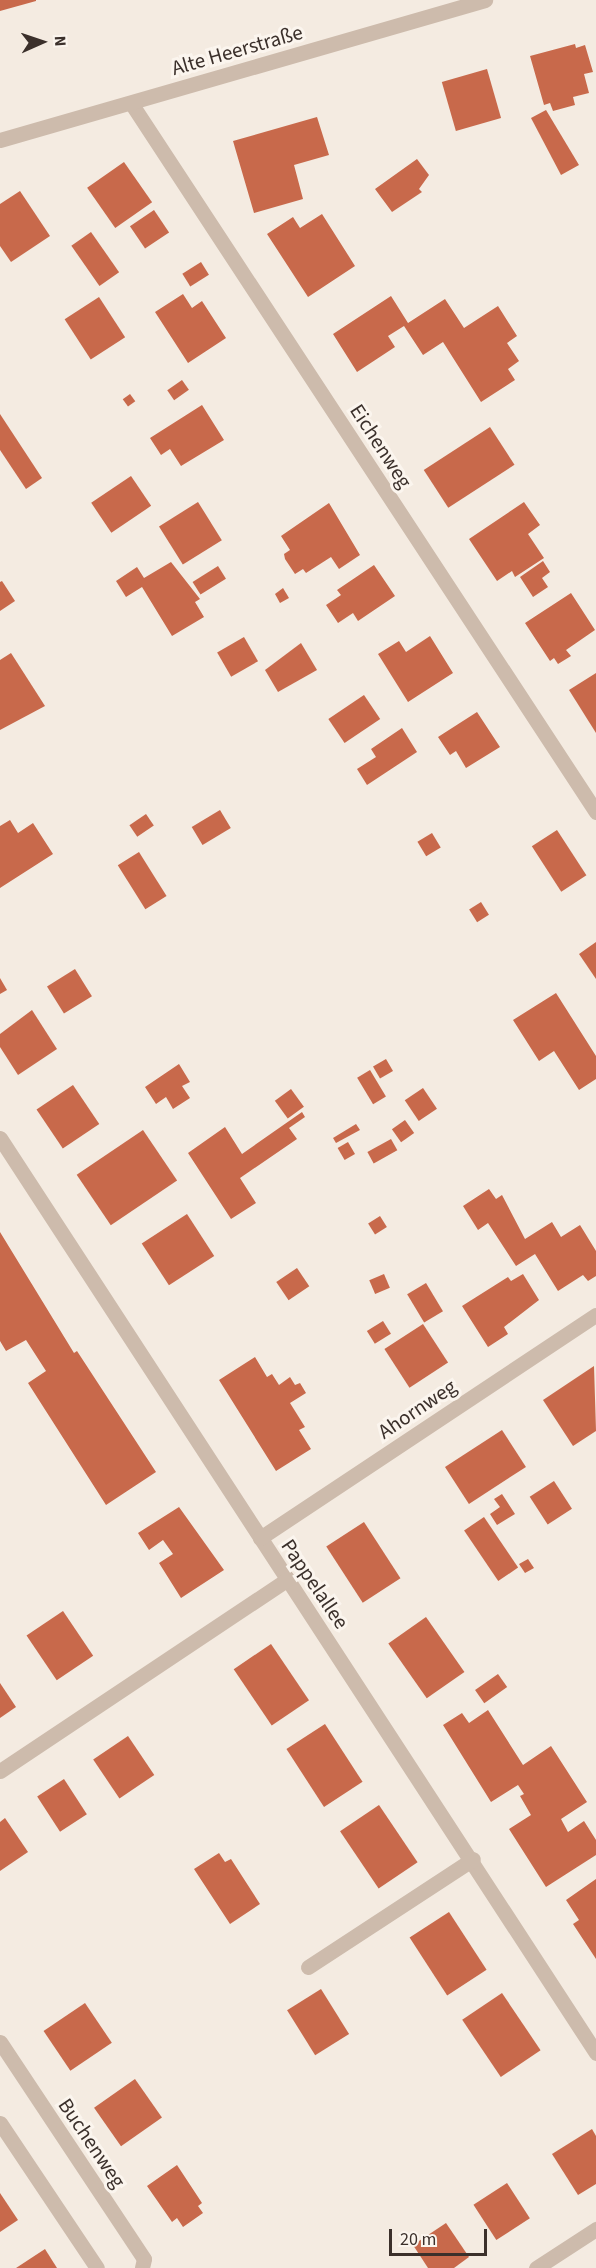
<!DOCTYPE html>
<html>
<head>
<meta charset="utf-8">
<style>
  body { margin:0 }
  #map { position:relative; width:596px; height:2268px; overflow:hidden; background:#f4ebe1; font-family:"Source Sans 3",sans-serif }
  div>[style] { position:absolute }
  .building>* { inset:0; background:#c8694b; transform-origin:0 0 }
  .minor>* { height:15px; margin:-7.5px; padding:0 7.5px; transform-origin:7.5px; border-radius:7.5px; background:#cdbbac }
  span { translate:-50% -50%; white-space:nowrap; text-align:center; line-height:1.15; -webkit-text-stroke:6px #fbf5ee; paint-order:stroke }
  .street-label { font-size:21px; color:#3b302b }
  .north { position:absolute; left:12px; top:12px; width:60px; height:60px; -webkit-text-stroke:4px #fbf5ee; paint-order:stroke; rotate:87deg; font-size:16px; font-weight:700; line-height:24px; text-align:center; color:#3b302b }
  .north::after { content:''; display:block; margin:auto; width:21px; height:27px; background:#3b302b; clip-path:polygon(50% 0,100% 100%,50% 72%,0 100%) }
  .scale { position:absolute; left:389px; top:2229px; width:98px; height:27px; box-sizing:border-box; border:3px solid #3b302b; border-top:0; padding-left:8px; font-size:18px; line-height:21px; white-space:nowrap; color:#3b302b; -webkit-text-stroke:4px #fbf5ee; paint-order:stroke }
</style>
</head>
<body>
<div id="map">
  <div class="building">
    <div style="clip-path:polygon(0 0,36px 0,36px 1px,0 11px)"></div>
    <div style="clip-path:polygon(575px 44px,576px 48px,585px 45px,593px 72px,584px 74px,589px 93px,573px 97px,575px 105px,553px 111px,550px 103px,544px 105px,530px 56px)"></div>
    <div style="left:487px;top:69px;width:51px;height:47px;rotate:74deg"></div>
    <div style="clip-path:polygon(546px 110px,579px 165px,561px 175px,531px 118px)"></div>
    <div style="clip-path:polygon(317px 117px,329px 155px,294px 165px,303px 199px,254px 213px,233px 141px)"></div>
    <div style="clip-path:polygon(417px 159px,429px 175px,419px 189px,422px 192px,392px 212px,375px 189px)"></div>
    <div style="left:124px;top:162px;width:49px;height:45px;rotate:55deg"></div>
    <div style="clip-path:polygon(20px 191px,50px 236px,11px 262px,0 246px,0 204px)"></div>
    <div style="left:154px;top:210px;width:27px;height:29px;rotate:56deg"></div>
    <div style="clip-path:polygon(322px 214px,355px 266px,308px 297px,267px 234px,293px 217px,300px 228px)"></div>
    <div style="left:91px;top:232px;width:49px;height:24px;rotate:55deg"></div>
    <div style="left:201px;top:262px;width:15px;height:22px;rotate:58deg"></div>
    <div style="clip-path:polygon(183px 294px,192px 308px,202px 301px,226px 338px,188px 363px,155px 312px)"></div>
    <div style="clip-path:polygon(391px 296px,408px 323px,445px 299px,464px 328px,498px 306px,517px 336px,507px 343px,519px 361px,508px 369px,515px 380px,481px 402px,443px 342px,423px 355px,404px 326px,388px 336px,395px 347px,357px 372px,333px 334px)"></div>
    <div style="left:99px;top:297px;width:48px;height:41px;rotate:57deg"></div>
    <div style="left:182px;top:380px;width:12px;height:18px;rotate:55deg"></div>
    <div style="left:130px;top:394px;width:9px;height:9px;rotate:54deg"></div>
    <div style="clip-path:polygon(202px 405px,224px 440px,181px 466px,170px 449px,161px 455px,150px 438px)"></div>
    <div style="clip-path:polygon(0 414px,42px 478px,26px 489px,0 450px)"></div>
    <div style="left:490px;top:427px;width:45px;height:79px;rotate:57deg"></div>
    <div style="left:131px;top:476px;width:36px;height:48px;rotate:56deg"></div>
    <div style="left:198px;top:502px;width:45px;height:46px;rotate:58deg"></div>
    <div style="clip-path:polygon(524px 502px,540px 525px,528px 534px,544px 558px,515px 577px,512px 571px,497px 581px,469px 539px)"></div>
    <div style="clip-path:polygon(329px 503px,360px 555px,339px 569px,331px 557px,306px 573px,303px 569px,295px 574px,285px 559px,284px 554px,290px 550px,281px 536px)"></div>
    <div style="clip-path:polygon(543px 561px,550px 572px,542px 578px,548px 587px,533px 597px,520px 577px)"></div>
    <div style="clip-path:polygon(171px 562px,200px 599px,195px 602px,204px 617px,172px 636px,142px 587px,126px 597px,116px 581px,137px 567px,144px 578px)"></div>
    <div style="clip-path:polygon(374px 565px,395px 596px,358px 621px,353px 613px,338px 623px,326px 605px,341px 595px,337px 590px)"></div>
    <div style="left:218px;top:566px;width:15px;height:30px;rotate:58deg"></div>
    <div style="clip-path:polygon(2px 581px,15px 601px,0 611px,0 582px)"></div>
    <div style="clip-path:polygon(283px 588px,289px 598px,280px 603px,275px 594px)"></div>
    <div style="clip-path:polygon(571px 593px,595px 630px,566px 650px,571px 656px,558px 664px,554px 658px,550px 661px,525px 623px)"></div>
    <div style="clip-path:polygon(430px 636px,453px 673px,408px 702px,378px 654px,399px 641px,406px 652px)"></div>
    <div style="left:244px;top:637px;width:28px;height:31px;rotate:60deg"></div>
    <div style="clip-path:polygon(301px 643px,317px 670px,278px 692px,265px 670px)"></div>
    <div style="clip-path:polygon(11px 653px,45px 706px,0 730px,0 660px)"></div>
    <div style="clip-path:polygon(596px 673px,596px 733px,569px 690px)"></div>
    <div style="left:364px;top:695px;width:29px;height:43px;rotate:56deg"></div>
    <div style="clip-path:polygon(477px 712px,500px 747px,466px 768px,456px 751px,450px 755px,438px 737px)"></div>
    <div style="clip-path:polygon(402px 728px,417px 752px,367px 785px,357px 769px,376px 757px,371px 749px)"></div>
    <div style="left:220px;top:810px;width:21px;height:33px;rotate:59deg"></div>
    <div style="left:146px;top:814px;width:14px;height:20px;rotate:56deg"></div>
    <div style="clip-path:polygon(10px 820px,18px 833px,33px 823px,53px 854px,0 888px,0 826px)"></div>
    <div style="left:557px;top:830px;width:54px;height:30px;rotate:57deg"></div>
    <div style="left:432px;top:833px;width:17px;height:17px;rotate:59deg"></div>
    <div style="left:139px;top:852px;width:52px;height:25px;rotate:58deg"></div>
    <div style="left:481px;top:902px;width:15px;height:14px;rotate:58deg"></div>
    <div style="clip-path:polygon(596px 942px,596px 979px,579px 954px)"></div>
    <div style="left:75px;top:969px;width:32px;height:33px;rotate:58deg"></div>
    <div style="clip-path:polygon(0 978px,7px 990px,0 994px)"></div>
    <div style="clip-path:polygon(556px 993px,596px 1056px,596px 1079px,579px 1090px,554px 1051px,539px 1061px,513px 1020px)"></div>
    <div style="clip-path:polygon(32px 1010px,57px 1049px,18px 1075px,0 1047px,0 1034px)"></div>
    <div style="left:386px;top:1059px;width:14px;height:15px;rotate:60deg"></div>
    <div style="clip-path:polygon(179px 1064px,190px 1082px,182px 1086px,190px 1098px,173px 1109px,166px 1097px,156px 1104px,145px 1087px)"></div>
    <div style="left:370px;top:1070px;width:31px;height:15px;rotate:59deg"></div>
    <div style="left:73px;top:1085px;width:47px;height:44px;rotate:56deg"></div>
    <div style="left:423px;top:1088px;width:25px;height:22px;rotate:56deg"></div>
    <div style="left:291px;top:1089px;width:22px;height:20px;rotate:54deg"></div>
    <div style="clip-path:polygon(302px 1112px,305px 1117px,289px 1128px,297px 1139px,240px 1178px,256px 1203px,231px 1219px,188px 1153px,225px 1127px,242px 1154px)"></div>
    <div style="left:405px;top:1120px;width:16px;height:16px;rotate:55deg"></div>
    <div style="clip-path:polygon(356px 1124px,360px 1130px,336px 1143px,333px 1138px)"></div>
    <div style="left:143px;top:1130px;width:61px;height:80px;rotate:56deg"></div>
    <div style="left:391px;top:1139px;width:13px;height:27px;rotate:61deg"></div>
    <div style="left:348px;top:1142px;width:14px;height:12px;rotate:60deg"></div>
    <div style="clip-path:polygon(489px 1189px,496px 1199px,502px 1195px,525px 1239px,552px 1222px,561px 1237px,580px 1225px,596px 1251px,596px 1276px,588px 1281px,583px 1275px,558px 1291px,535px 1254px,516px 1266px,488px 1223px,478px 1230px,463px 1206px)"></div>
    <div style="left:187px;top:1214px;width:50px;height:54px;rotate:57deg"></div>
    <div style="left:380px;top:1216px;width:13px;height:14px;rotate:58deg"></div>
    <div style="clip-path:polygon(0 1232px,74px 1353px,77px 1351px,156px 1472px,106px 1505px,28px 1383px,46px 1371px,26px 1340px,6px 1351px,0 1341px)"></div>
    <div style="left:297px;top:1268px;width:22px;height:25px;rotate:56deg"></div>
    <div style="left:384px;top:1274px;width:15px;height:16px;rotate:67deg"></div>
    <div style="clip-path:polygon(523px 1274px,539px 1300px,504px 1327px,508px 1334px,488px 1347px,462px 1306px,508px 1277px,511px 1281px)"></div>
    <div style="left:426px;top:1283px;width:33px;height:22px;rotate:59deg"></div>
    <div style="left:383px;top:1321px;width:15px;height:19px;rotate:58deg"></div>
    <div style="left:423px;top:1324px;width:46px;height:46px;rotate:57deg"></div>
    <div style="clip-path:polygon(255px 1357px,267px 1377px,272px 1374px,279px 1385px,290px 1377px,295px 1385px,300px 1383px,306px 1393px,290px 1403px,305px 1427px,299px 1430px,311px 1449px,276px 1471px,219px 1380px)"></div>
    <div style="clip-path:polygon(594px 1366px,596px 1431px,573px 1446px,543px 1400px)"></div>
    <div style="left:502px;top:1430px;width:44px;height:68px;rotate:57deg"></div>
    <div style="left:554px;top:1481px;width:33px;height:29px;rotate:57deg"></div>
    <div style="clip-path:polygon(502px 1494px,515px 1514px,497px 1525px,490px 1514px,500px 1507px,494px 1499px)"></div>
    <div style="clip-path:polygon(179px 1507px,224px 1570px,181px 1598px,159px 1563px,173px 1554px,163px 1540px,149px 1550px,138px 1533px)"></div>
    <div style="left:484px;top:1517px;width:61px;height:24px;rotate:56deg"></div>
    <div style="left:364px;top:1522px;width:67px;height:45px;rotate:57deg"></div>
    <div style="clip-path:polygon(528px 1559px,534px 1568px,525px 1573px,519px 1564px)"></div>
    <div style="left:63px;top:1611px;width:54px;height:44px;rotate:56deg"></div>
    <div style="left:426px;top:1617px;width:67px;height:46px;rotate:55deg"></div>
    <div style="left:271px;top:1644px;width:68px;height:45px;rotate:56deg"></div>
    <div style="left:498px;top:1674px;width:16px;height:28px;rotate:55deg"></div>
    <div style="clip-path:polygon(0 1683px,16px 1707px,0 1718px)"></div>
    <div style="clip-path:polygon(488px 1710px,523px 1765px,551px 1746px,587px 1802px,561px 1819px,568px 1832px,584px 1821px,596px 1840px,596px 1855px,546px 1887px,509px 1829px,531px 1815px,520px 1796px,524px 1794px,518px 1785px,491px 1802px,443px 1725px,462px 1713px,469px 1723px)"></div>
    <div style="left:325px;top:1724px;width:69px;height:46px;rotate:57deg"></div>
    <div style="left:128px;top:1736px;width:47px;height:42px;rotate:56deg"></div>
    <div style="left:64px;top:1779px;width:42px;height:32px;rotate:57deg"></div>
    <div style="left:379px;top:1805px;width:69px;height:47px;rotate:56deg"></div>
    <div style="clip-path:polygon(5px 1818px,28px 1852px,0 1871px,0 1822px)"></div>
    <div style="clip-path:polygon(219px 1853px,225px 1862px,231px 1859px,260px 1904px,230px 1924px,194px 1869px)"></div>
    <div style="clip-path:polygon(596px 1879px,596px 1959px,573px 1924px,579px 1920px,566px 1900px)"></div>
    <div style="left:449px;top:1912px;width:69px;height:47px;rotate:57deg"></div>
    <div style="left:321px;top:1989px;width:53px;height:40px;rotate:58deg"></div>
    <div style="left:502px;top:1993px;width:69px;height:48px;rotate:56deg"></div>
    <div style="left:85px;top:2003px;width:48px;height:50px;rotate:56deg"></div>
    <div style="left:135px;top:2079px;width:47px;height:50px;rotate:55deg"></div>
    <div style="clip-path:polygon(592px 2129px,596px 2136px,596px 2184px,578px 2195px,552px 2154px)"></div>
    <div style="clip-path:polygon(177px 2165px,202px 2203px,198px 2206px,203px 2213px,183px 2227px,177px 2218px,172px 2222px,147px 2186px)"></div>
    <div style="left:507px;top:2183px;width:42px;height:40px;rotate:57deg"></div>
    <div style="clip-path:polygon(0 2193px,18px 2220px,0 2232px)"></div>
    <div style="clip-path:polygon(446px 2223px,469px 2257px,454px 2268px,428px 2268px,413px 2245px)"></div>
    <div style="clip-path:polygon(45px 2249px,57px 2268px,16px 2268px)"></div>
  </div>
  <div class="minor">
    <div style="left:131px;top:103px;width:848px;rotate:56.74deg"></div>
    <div style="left:0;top:140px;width:505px;rotate:-16.1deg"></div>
    <div style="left:0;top:1138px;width:1092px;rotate:56.92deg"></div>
    <div style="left:260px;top:1538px;width:403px;rotate:-33.6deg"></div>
    <div style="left:0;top:1771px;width:346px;rotate:-33.7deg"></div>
    <div style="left:308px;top:1967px;width:197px;rotate:-33.2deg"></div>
    <div style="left:0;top:2042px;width:260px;rotate:56.4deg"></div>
    <div style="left:144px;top:2259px;width:9px;rotate:103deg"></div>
    <div style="left:0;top:2123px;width:174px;rotate:56.2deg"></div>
    <div style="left:536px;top:2268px;width:72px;rotate:-33deg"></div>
  </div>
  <div class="street-label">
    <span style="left:237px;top:50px;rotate:-16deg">Alte Heerstraße</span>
    <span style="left:381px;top:446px;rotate:57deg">Eichenweg</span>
    <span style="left:417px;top:1409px;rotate:-34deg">Ahornweg</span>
    <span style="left:315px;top:1584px;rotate:56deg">Pappelallee</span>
    <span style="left:92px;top:2143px;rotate:56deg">Buchenweg</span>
  </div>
  <div class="north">N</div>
  <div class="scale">20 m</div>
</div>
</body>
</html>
